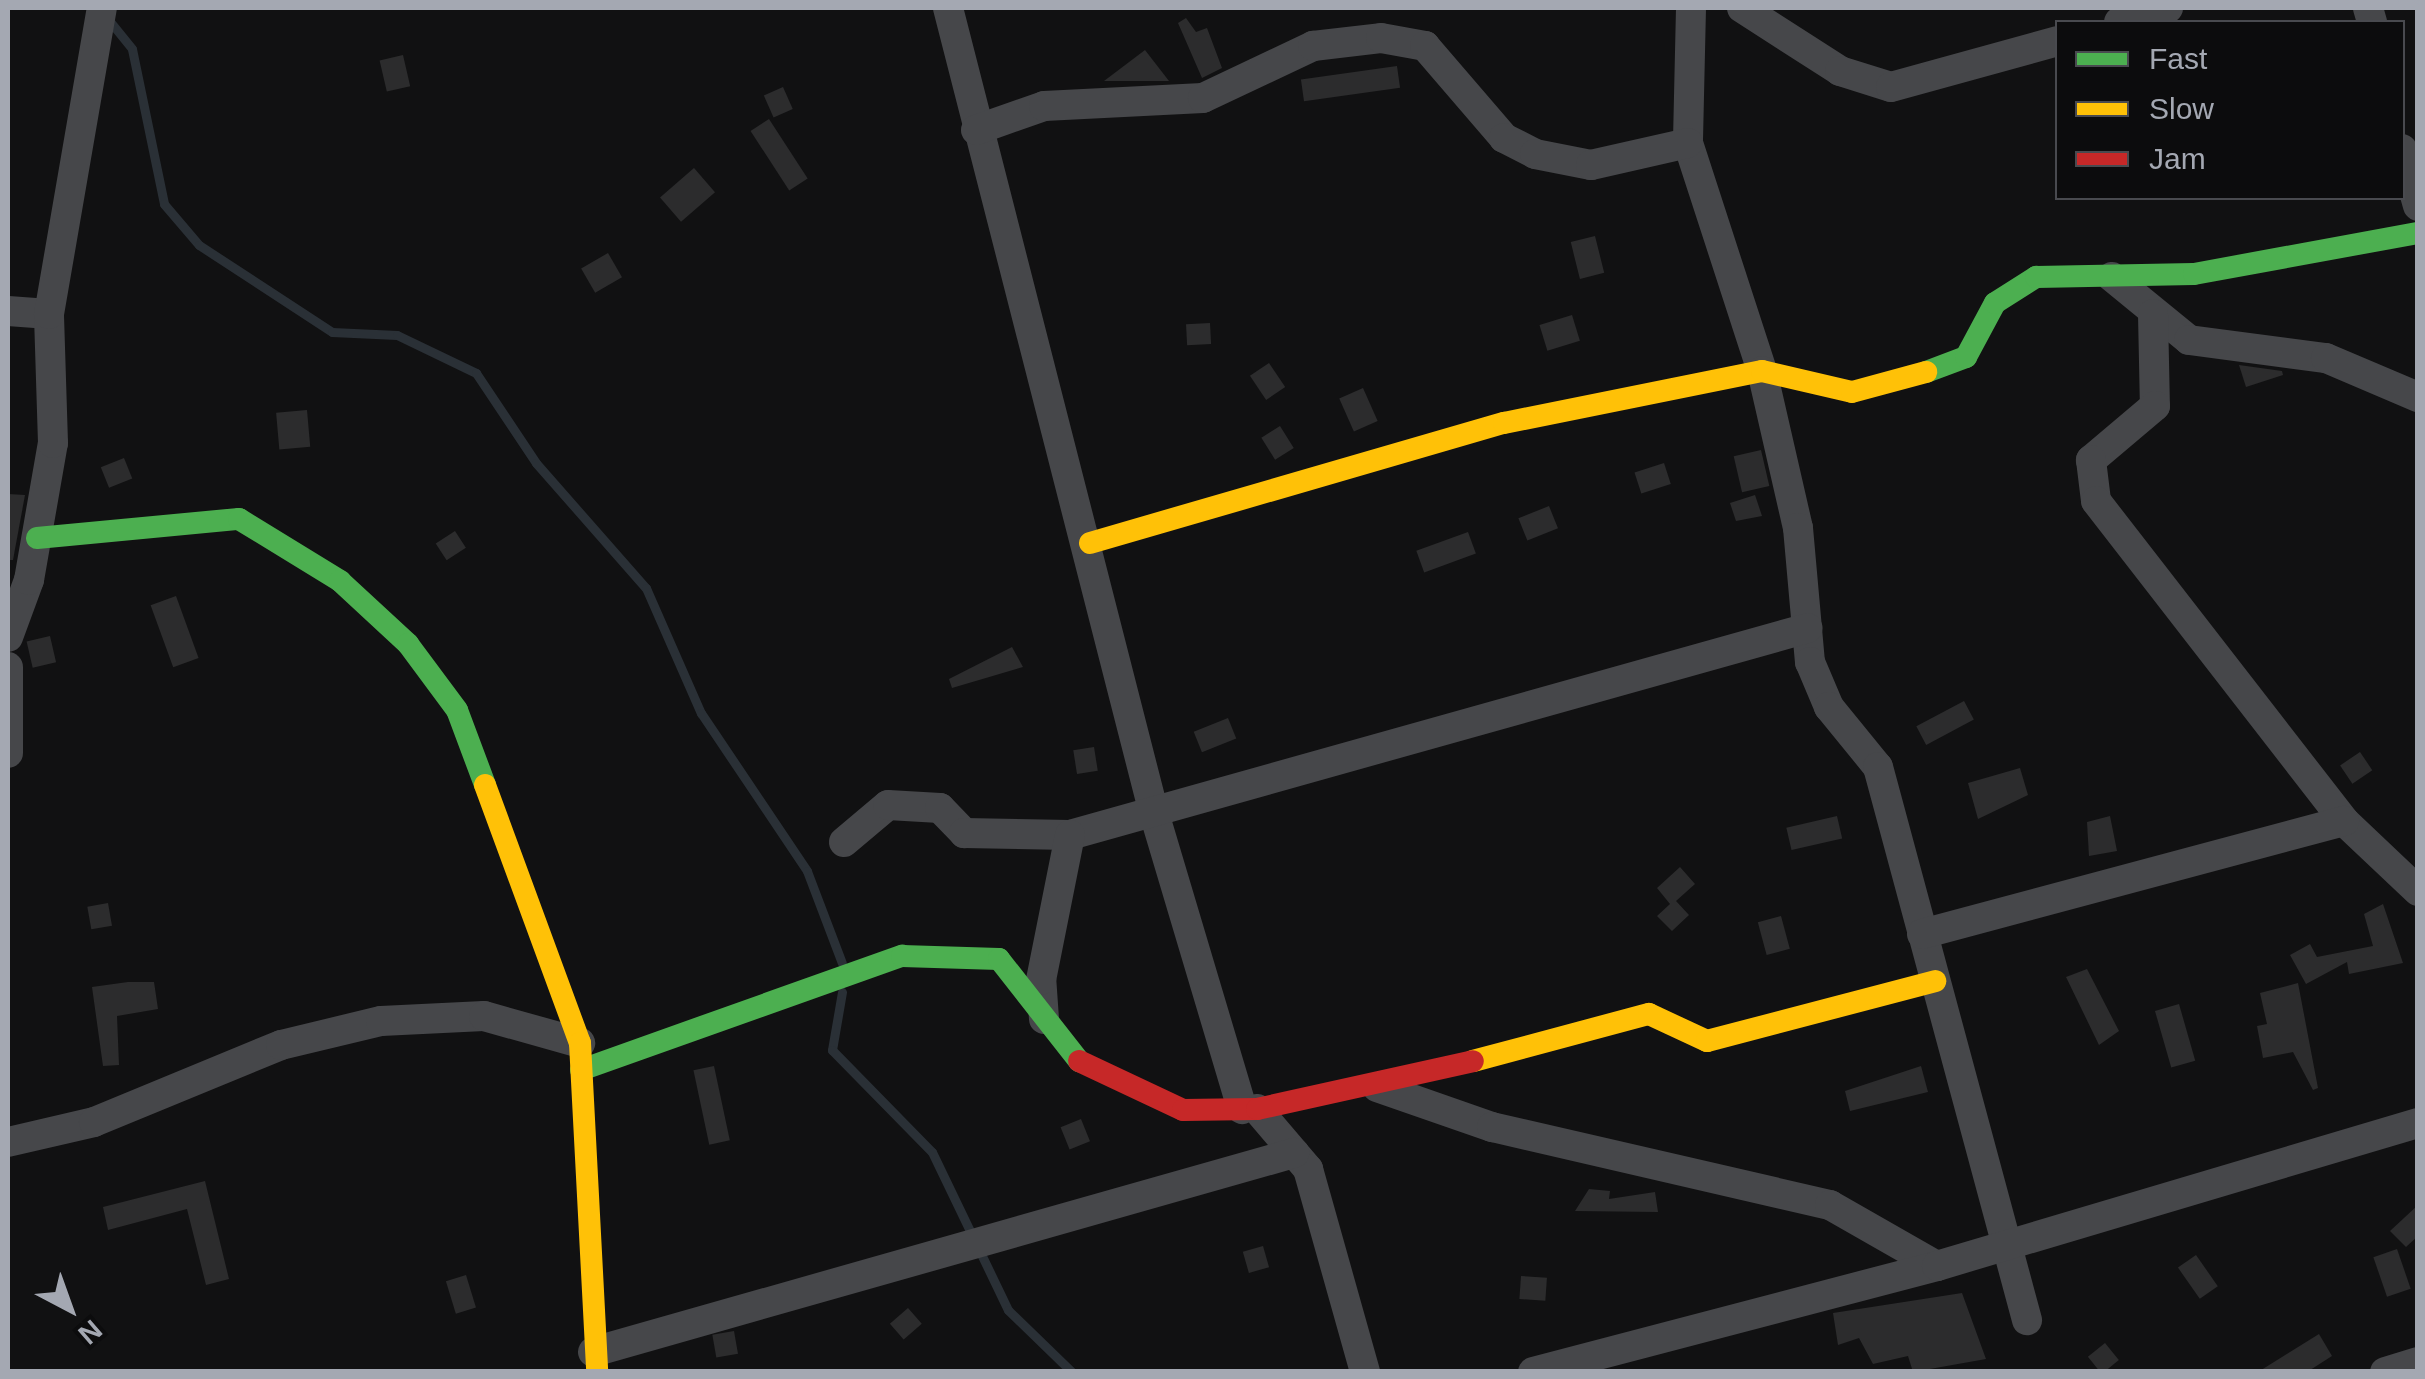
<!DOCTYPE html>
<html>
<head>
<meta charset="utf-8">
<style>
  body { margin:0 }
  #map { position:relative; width:2425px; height:1379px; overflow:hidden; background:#111112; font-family:Arial,sans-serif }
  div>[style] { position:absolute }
  .stream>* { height:9px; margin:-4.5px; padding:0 4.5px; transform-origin:4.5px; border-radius:4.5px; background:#2a3036 }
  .building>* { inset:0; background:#2c2c2d; transform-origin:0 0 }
  .street>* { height:30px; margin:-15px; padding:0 15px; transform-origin:15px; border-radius:15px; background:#46474a }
  .fast>* { height:22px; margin:-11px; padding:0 11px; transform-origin:11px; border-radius:11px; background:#4caf50 }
  .slow>* { height:22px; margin:-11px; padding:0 11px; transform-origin:11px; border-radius:11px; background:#ffc107 }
  .jam>* { height:22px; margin:-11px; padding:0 11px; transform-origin:11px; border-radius:11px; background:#c62828 }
  span { translate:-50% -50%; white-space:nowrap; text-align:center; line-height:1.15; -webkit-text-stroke:8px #0c0c0d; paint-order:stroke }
  .frame { position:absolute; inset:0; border:10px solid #a4a8b2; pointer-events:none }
  .legend { position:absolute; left:2055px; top:20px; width:350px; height:180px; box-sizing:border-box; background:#0c0c0d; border:2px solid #494a4f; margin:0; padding:12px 18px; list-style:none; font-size:30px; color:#a4a8b2 }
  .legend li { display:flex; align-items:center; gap:20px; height:50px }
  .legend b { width:50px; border:2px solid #494a4f }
  .north { position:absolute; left:20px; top:1259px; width:100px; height:100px; -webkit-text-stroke:8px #0c0c0d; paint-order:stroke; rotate:139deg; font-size:28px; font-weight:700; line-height:40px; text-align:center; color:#a4a8b2 }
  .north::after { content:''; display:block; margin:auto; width:35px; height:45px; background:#a4a8b2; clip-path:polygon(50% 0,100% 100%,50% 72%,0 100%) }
</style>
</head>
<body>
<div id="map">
  <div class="stream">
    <div style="left:108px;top:19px;width:38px;rotate:51deg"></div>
    <div style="left:132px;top:49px;width:158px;rotate:78.3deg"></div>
    <div style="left:164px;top:204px;width:54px;rotate:49.5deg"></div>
    <div style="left:199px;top:245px;width:159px;rotate:33.2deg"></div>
    <div style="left:332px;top:332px;width:65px;rotate:2.6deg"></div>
    <div style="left:397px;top:335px;width:88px;rotate:25.7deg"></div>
    <div style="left:476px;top:373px;width:108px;rotate:56.3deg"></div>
    <div style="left:536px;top:463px;width:167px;rotate:48.7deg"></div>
    <div style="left:646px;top:588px;width:137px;rotate:66.3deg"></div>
    <div style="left:701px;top:713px;width:190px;rotate:56.1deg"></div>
    <div style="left:807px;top:871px;width:98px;rotate:69.2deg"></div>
    <div style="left:842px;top:992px;width:59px;rotate:99.8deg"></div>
    <div style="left:832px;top:1050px;width:143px;rotate:45.6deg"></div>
    <div style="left:932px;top:1152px;width:175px;rotate:64.3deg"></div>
    <div style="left:1008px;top:1310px;width:89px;rotate:44.1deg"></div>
  </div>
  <div class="building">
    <div style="clip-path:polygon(1186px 18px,1196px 32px,1207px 28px,1222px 68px,1202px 78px,1178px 23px)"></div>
    <div style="clip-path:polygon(1145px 50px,1169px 81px,1104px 81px)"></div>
    <div style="left:403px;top:55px;width:32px;height:24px;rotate:77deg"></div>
    <div style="left:1397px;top:66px;width:22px;height:97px;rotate:82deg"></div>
    <div style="left:783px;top:87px;width:24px;height:21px;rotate:66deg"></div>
    <div style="left:769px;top:119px;width:71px;height:22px;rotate:57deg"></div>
    <div style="left:694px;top:168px;width:32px;height:45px;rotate:49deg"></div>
    <div style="left:1595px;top:236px;width:38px;height:25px;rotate:76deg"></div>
    <div style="left:608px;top:253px;width:28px;height:31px;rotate:60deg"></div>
    <div style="left:1572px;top:315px;width:27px;height:34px;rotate:73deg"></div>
    <div style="left:1210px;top:323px;width:21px;height:24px;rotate:87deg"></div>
    <div style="left:1269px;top:363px;width:29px;height:23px;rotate:56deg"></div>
    <div style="clip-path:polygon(2239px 365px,2282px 371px,2283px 375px,2246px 387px)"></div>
    <div style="left:1363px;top:388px;width:36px;height:26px;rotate:66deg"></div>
    <div style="left:307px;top:410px;width:37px;height:31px;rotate:85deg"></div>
    <div style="left:1280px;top:426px;width:26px;height:22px;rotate:58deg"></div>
    <div style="left:1761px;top:450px;width:37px;height:28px;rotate:77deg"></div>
    <div style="left:124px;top:458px;width:22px;height:25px;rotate:68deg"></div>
    <div style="left:1664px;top:463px;width:22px;height:31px;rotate:72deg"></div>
    <div style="clip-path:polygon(8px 494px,25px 495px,13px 560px,8px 560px)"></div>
    <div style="clip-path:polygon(1755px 495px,1762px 516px,1736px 521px,1730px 503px)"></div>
    <div style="left:1549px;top:506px;width:24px;height:33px;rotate:68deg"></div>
    <div style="left:455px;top:531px;width:20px;height:23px;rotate:57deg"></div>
    <div style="left:1468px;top:532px;width:23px;height:55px;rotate:70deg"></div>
    <div style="left:176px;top:596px;width:66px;height:27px;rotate:70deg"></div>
    <div style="left:50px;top:636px;width:27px;height:24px;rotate:77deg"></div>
    <div style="clip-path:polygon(1012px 647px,1023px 667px,952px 688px,949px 679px)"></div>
    <div style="left:1964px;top:701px;width:21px;height:54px;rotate:62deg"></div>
    <div style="left:1228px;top:718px;width:22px;height:37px;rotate:68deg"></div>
    <div style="left:1094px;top:747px;width:24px;height:21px;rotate:81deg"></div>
    <div style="left:2360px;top:752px;width:22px;height:24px;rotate:56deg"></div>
    <div style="clip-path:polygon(2020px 768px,2028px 795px,1978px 819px,1968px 783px)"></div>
    <div style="left:1837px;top:816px;width:23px;height:52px;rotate:77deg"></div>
    <div style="clip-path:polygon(2110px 816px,2117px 851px,2089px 856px,2087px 822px)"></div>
    <div style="clip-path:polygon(1680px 867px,1695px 884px,1676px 901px,1689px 915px,1672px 931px,1657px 916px,1670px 904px,1657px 888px)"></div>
    <div style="left:108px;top:903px;width:23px;height:21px;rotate:80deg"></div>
    <div style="clip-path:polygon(2383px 904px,2403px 963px,2349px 974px,2347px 962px,2306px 984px,2290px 955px,2310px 944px,2317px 957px,2373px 946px,2364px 914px)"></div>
    <div style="left:1781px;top:916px;width:34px;height:24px;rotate:75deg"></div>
    <div style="clip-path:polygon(2087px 969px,2119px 1031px,2099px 1045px,2066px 977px)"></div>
    <div style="clip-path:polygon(128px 982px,154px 982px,158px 1009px,117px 1016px,119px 1065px,103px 1066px,92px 987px)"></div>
    <div style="clip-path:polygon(2298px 983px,2318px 1088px,2313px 1090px,2293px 1052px,2263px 1058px,2257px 1026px,2267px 1024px,2260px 993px)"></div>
    <div style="left:2179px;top:1004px;width:59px;height:25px;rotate:74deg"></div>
    <div style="left:714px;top:1066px;width:76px;height:21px;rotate:78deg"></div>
    <div style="clip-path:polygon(1921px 1066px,1928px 1092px,1850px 1111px,1845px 1091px)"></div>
    <div style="left:1081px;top:1119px;width:24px;height:22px;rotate:68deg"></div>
    <div style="clip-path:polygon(205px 1181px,229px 1279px,206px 1285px,187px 1209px,108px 1230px,103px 1207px)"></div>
    <div style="clip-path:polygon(1589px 1189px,1610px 1191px,1609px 1199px,1655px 1192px,1658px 1212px,1575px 1211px)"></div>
    <div style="clip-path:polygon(2418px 1205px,2418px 1236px,2406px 1247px,2390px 1231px)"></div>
    <div style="left:1263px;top:1246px;width:22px;height:21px;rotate:74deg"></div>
    <div style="left:2397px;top:1249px;width:42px;height:25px;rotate:71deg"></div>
    <div style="left:2196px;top:1255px;width:38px;height:22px;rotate:55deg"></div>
    <div style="left:466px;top:1275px;width:34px;height:21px;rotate:73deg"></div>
    <div style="left:1521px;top:1276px;width:26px;height:23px;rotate:4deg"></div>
    <div style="clip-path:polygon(1962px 1293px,1986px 1359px,1913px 1372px,1908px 1356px,1873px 1364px,1859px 1338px,1838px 1345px,1833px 1313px)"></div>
    <div style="left:908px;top:1308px;width:21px;height:24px;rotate:49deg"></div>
    <div style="left:734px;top:1331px;width:23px;height:22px;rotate:80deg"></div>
    <div style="clip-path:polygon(2319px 1334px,2332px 1356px,2307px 1372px,2258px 1372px)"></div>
    <div style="left:2105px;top:1343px;width:22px;height:22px;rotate:51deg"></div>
  </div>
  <div class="street">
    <div style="left:948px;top:8px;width:831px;rotate:75.65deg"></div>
    <div style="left:1154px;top:813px;width:309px;rotate:73.4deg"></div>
    <div style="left:1691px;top:8px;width:135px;rotate:91.3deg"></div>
    <div style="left:1688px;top:143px;width:240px;rotate:72deg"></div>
    <div style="left:1762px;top:371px;width:161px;rotate:77.1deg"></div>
    <div style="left:1798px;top:528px;width:135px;rotate:84.9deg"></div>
    <div style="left:1810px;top:662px;width:49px;rotate:67.1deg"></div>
    <div style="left:1829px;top:707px;width:77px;rotate:50.8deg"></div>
    <div style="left:1878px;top:767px;width:573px;rotate:74.92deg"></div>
    <div style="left:1742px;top:8px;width:117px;rotate:32.7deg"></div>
    <div style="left:1840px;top:71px;width:53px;rotate:17.4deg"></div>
    <div style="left:1891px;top:87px;width:173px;rotate:-15.4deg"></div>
    <div style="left:2368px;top:8px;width:15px;rotate:74deg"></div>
    <div style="left:2119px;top:22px;width:51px;rotate:-15.9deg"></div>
    <div style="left:976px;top:130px;width:72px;rotate:-19.4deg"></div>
    <div style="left:1044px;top:106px;width:159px;rotate:-2.9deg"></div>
    <div style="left:1203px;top:98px;width:122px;rotate:-25.3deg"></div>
    <div style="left:1313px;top:46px;width:68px;rotate:-6.7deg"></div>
    <div style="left:1381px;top:38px;width:45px;rotate:10.3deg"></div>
    <div style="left:1425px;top:46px;width:121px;rotate:49.3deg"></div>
    <div style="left:1504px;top:138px;width:35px;rotate:27deg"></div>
    <div style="left:1535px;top:154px;width:57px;rotate:11.1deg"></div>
    <div style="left:1591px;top:165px;width:99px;rotate:-12.8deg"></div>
    <div style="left:2402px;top:149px;width:59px;rotate:74.3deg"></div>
    <div style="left:2112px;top:277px;width:99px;rotate:39.3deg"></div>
    <div style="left:2189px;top:340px;width:138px;rotate:7.5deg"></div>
    <div style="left:2326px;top:358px;width:100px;rotate:23deg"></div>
    <div style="left:8px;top:311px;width:41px;rotate:4.2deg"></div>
    <div style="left:2153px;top:314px;width:92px;rotate:88.8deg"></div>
    <div style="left:2155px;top:406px;width:84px;rotate:139.8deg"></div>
    <div style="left:2091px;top:460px;width:41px;rotate:83deg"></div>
    <div style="left:2096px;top:501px;width:405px;rotate:52.2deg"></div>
    <div style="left:2344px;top:821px;width:102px;rotate:43.4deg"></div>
    <div style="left:8px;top:637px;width:61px;rotate:-69.8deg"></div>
    <div style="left:29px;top:580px;width:139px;rotate:-80.1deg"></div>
    <div style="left:53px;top:443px;width:129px;rotate:-91.8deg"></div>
    <div style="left:49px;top:314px;width:311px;rotate:-80.2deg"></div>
    <div style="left:8px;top:667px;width:86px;rotate:90deg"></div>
    <div style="left:844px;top:842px;width:57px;rotate:-40.1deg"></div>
    <div style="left:888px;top:805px;width:52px;rotate:3.3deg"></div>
    <div style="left:940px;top:808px;width:35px;rotate:46deg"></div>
    <div style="left:964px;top:833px;width:106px;rotate:1.1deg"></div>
    <div style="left:1070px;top:835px;width:766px;rotate:-15.67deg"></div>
    <div style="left:1922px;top:934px;width:437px;rotate:-15deg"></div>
    <div style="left:1044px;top:1019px;width:39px;rotate:-94deg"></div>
    <div style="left:1041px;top:980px;width:148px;rotate:-78.7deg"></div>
    <div style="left:1377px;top:1087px;width:122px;rotate:19.2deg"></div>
    <div style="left:1492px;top:1127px;width:347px;rotate:13deg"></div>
    <div style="left:1830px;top:1205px;width:123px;rotate:29.7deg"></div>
    <div style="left:1257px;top:1109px;width:79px;rotate:49.6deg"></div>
    <div style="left:1308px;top:1169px;width:211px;rotate:74.3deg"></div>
    <div style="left:8px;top:1142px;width:88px;rotate:-13.1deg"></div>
    <div style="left:94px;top:1122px;width:202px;rotate:-22.4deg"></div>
    <div style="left:281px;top:1045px;width:103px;rotate:-13.5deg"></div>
    <div style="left:381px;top:1021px;width:103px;rotate:-2.8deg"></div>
    <div style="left:484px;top:1016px;width:100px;rotate:15.7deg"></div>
    <div style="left:593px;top:1352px;width:729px;rotate:-15.85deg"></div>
    <div style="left:1533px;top:1372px;width:418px;rotate:-14.7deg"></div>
    <div style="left:1937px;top:1266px;width:502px;rotate:-16.56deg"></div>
    <div style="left:2385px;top:1372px;width:34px;rotate:-17deg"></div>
  </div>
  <div class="fast">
    <div style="left:1926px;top:372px;width:43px;rotate:-20.6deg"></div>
    <div style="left:1966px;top:357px;width:61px;rotate:-61.8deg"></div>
    <div style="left:1995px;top:303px;width:49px;rotate:-32.4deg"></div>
    <div style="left:2036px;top:277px;width:158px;rotate:-1.1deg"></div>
    <div style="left:2194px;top:274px;width:228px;rotate:-10.4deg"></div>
    <div style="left:37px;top:538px;width:203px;rotate:-5.4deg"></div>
    <div style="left:239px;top:519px;width:119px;rotate:31.5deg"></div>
    <div style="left:340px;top:581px;width:93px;rotate:42.8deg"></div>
    <div style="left:408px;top:644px;width:82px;rotate:53.4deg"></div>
    <div style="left:457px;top:710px;width:80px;rotate:69.5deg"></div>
    <div style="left:581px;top:1070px;width:341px;rotate:-19.6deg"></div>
    <div style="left:902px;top:956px;width:97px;rotate:1.8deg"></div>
    <div style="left:999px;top:959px;width:130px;rotate:51.9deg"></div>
  </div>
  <div class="slow">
    <div style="left:1090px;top:543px;width:431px;rotate:-16.2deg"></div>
    <div style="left:1504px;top:423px;width:263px;rotate:-11.4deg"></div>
    <div style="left:1762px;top:371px;width:92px;rotate:13.1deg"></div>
    <div style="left:1852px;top:392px;width:77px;rotate:-15.1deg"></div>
    <div style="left:485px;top:785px;width:275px;rotate:69.8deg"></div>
    <div style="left:580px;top:1043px;width:329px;rotate:87deg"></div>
    <div style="left:1473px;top:1061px;width:182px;rotate:-15deg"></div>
    <div style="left:1649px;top:1014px;width:64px;rotate:25deg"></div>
    <div style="left:1707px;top:1041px;width:236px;rotate:-14.7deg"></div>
  </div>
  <div class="jam">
    <div style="left:1079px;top:1061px;width:115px;rotate:25.2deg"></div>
    <div style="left:1183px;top:1110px;width:74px;rotate:-0.8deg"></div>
    <div style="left:1257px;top:1109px;width:221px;rotate:-12.5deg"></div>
  </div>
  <div class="frame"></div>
  <ul class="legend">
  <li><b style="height:12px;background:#4caf50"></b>Fast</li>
  <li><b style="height:12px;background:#ffc107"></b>Slow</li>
  <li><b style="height:12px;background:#c62828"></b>Jam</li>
  </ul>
  <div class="north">N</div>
</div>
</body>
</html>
